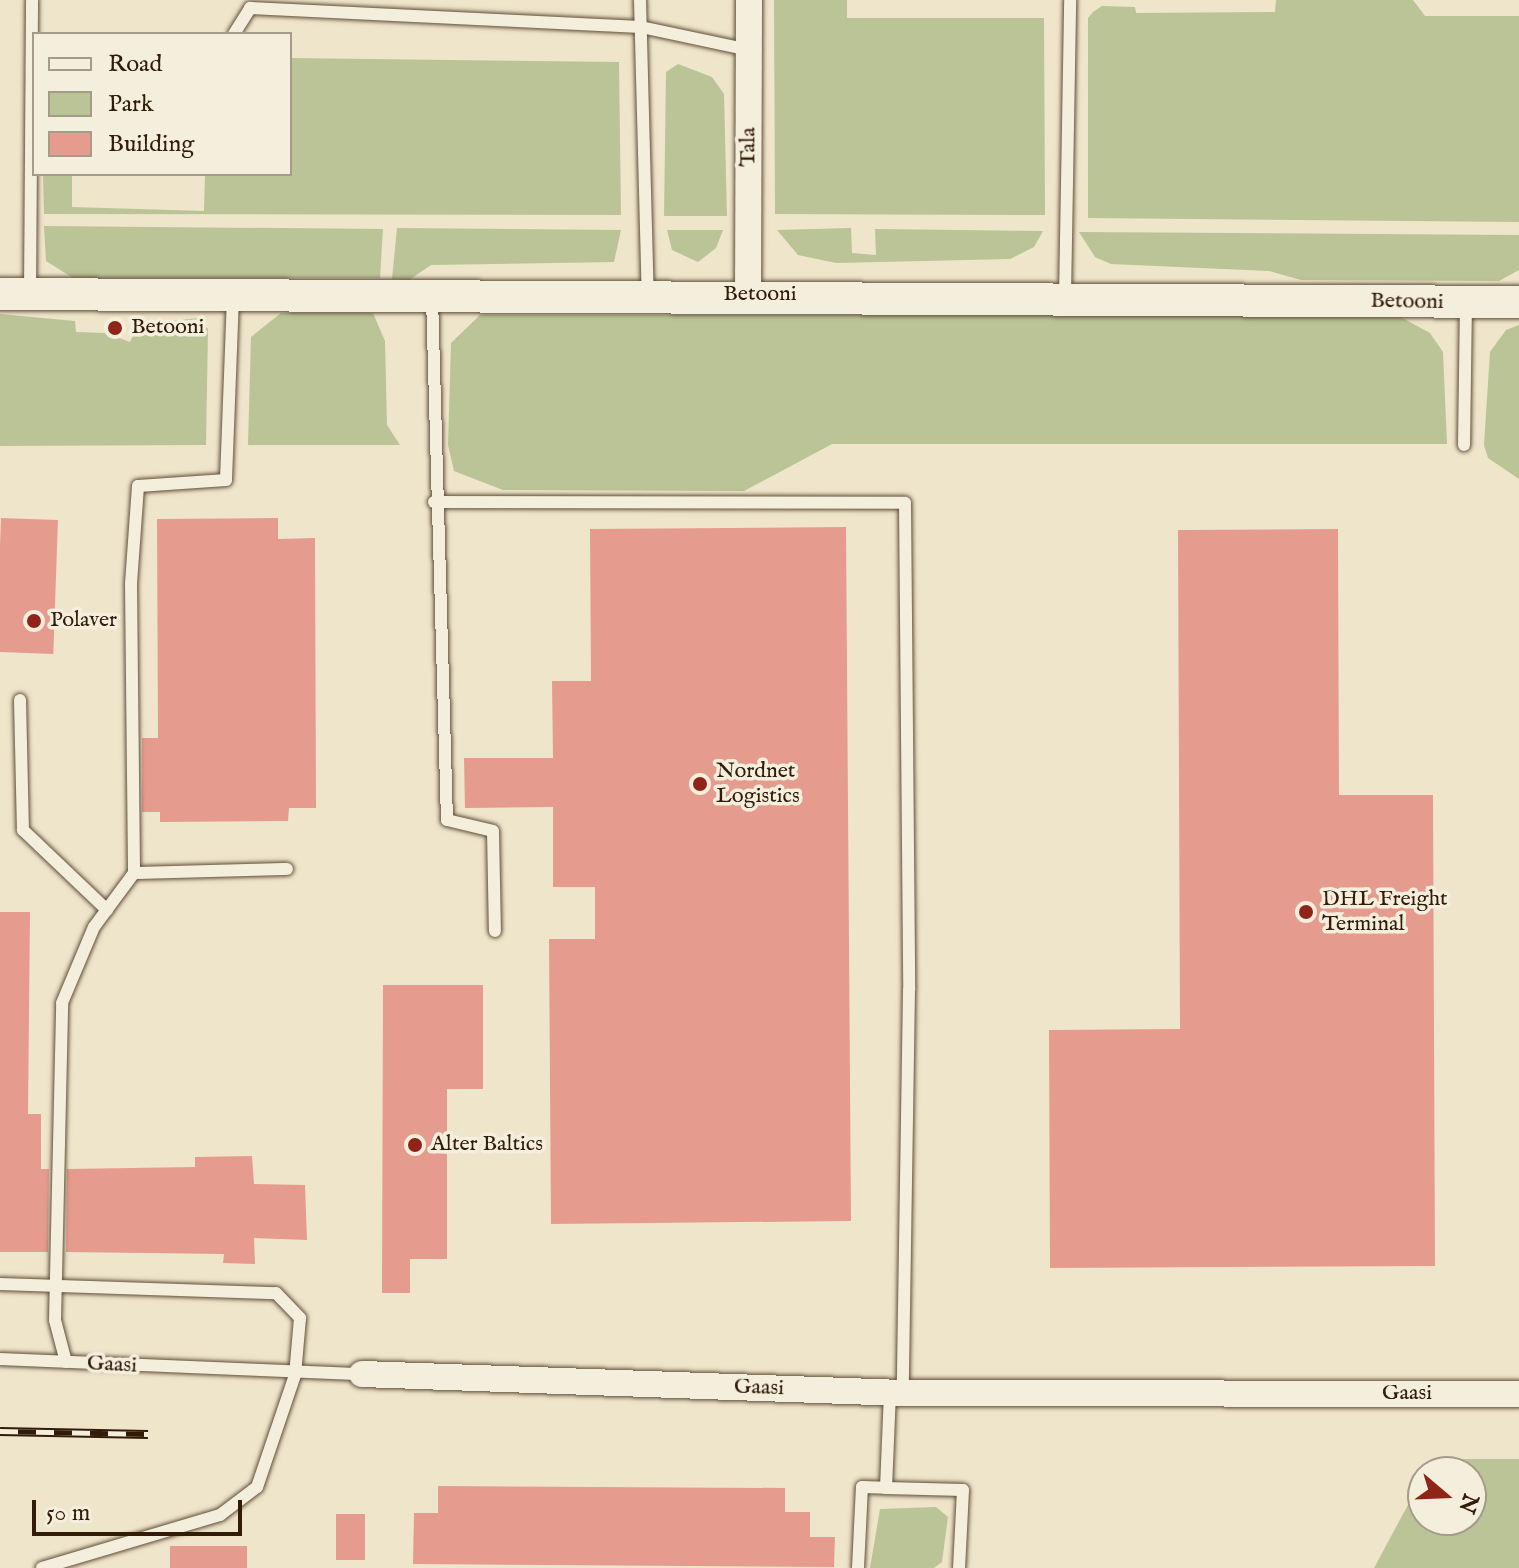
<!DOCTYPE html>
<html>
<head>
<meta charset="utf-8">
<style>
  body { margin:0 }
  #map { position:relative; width:1519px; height:1568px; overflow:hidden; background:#eee5ca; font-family:"IM FELL English",serif }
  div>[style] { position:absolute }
  .green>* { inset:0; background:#bac496 }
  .building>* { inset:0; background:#e59c8f; transform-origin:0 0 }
  .roads { filter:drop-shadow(0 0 2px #614e38) drop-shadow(0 0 2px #614e38) }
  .service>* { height:12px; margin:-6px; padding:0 6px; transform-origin:6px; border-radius:6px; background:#f4eedd }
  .minor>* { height:26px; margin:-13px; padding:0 13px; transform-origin:13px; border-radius:13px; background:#f4eedd }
  .tertiary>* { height:32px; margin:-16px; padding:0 16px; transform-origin:16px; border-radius:16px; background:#f4eedd }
  .rail>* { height:9px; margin-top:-4.5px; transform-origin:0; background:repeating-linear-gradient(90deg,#f4eedd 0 18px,#321c08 0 36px); box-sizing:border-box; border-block:2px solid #321c08 }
  .dots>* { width:22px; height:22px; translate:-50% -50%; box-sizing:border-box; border:4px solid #f4eedd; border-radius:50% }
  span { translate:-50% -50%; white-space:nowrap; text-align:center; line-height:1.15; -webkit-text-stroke:7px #f4eedd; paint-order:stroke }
  .street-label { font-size:22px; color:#321c08 }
  .poi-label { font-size:22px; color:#321c08 }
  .left { translate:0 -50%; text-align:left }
  .legend { position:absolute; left:32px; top:32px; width:260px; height:144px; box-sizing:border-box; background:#f4eedd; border:2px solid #a69a88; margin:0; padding:10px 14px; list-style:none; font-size:24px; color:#321c08 }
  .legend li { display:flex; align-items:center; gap:16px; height:40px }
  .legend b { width:40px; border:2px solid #a69a88 }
  .north { position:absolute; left:1407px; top:1456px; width:80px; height:80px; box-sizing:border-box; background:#f4eedd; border:2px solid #a69a88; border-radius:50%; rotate:109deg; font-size:22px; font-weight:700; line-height:32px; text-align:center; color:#321c08 }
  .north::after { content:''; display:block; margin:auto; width:28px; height:36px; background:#8f2418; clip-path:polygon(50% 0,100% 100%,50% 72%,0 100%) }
  .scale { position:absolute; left:32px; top:1500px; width:210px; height:36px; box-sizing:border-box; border:4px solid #321c08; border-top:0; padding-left:10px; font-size:24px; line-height:28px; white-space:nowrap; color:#321c08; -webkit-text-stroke:6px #f4eedd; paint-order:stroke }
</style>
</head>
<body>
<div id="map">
  <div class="green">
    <div style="clip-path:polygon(774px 0,847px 0,847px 18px,1044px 18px,1045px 215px,775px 214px)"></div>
    <div style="clip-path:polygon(1276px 0,1413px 0,1425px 16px,1519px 16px,1519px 222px,1088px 218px,1088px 18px,1093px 12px,1102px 6px,1135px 7px,1136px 13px,1275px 12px)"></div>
    <div style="clip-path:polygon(290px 58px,619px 62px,621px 215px,44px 214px,43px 174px,72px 174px,72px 207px,204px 211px,205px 174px,290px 174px)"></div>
    <div style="clip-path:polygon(678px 64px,712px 77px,724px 94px,727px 216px,664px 216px,666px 72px)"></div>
    <div style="clip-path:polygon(44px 226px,383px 229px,380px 278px,73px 278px,46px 261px)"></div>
    <div style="clip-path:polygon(397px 228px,621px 230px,614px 262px,431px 265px,409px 280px,392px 279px)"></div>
    <div style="clip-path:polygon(851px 228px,852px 253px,876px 255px,875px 229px,1043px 231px,1034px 247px,1010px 259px,836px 263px,798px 255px,777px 230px)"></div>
    <div style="clip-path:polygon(667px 230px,723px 230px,716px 248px,698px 262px,672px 250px)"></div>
    <div style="clip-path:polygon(1079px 232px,1519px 235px,1519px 270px,1499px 281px,1301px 280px,1269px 271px,1111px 264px,1095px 257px)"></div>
    <div style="clip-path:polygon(281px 313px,373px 313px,385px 341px,387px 425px,400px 445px,248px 445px,251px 337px)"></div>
    <div style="clip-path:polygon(0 314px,75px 321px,76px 332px,106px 333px,130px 342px,138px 325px,198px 318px,208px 329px,206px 445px,0 446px)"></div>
    <div style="clip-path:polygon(480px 315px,1397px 315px,1430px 333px,1443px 352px,1447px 444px,832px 444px,744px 491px,503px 490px,454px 471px,448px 445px,451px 343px)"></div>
    <div style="clip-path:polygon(1519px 325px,1519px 479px,1488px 458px,1484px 445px,1490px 352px,1506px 330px)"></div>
    <div style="clip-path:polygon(1433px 1459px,1519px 1459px,1519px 1568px,1374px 1568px,1423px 1477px,1423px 1520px,1471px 1520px,1471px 1472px,1426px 1472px)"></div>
    <div style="clip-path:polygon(936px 1507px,948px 1517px,942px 1562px,934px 1568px,870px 1568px,880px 1509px)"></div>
  </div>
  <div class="building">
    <div style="left:1px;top:518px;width:57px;height:134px;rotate:2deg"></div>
    <div style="clip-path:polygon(278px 518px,278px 539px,315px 538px,316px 808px,289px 808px,288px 821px,160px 822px,160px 812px,142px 812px,142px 738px,158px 738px,157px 519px)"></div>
    <div style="clip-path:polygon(846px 527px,851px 1221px,551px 1224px,549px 939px,595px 939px,595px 887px,553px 887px,553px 807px,465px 808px,464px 758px,553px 758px,552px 681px,591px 681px,590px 529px)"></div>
    <div style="clip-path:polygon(1338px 529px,1339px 795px,1433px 795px,1435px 1266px,1050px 1268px,1049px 1030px,1180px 1029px,1178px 530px)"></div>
    <div style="clip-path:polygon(0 912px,30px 912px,28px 1114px,41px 1114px,41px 1169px,49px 1169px,48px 1252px,0 1252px)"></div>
    <div style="clip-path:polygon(383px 985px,483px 985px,483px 1089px,447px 1089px,447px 1259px,410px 1259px,410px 1293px,382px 1293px)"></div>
    <div style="clip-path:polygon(252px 1156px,254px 1184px,305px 1185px,307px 1240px,254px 1238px,255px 1264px,223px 1263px,224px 1254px,66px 1252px,67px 1169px,195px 1167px,195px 1157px)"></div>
    <div style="clip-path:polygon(438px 1486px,785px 1488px,785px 1512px,810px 1512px,810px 1537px,835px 1537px,834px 1567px,413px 1564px,414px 1513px,438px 1513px)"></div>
    <div style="left:336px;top:1514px;width:29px;height:46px"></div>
    <div style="left:170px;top:1546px;width:77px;height:22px"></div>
  </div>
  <div class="roads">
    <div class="service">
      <div style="left:640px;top:0;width:296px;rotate:88.5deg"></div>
      <div style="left:234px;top:34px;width:31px;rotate:-58deg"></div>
      <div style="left:250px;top:8px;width:391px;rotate:2.8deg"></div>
      <div style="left:641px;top:27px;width:110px;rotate:12deg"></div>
      <div style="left:30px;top:294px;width:294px;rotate:-89.6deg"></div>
      <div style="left:233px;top:297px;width:183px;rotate:92.2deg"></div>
      <div style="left:226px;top:480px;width:88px;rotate:176.1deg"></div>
      <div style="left:138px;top:486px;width:97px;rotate:94.1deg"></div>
      <div style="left:131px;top:583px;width:290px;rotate:89.4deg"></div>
      <div style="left:134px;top:873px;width:153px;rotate:-1.5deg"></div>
      <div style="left:432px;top:297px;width:523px;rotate:88.36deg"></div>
      <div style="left:447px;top:820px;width:47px;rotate:13.4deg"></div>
      <div style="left:493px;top:831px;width:100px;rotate:88.9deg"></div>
      <div style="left:1065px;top:297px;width:297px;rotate:-89deg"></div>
      <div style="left:1464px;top:445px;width:143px;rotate:-89.2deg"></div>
      <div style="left:434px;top:502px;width:471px;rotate:0.1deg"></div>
      <div style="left:905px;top:503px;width:487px;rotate:89.5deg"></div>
      <div style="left:909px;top:990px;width:403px;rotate:90.9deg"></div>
      <div style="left:20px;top:700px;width:130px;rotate:88.7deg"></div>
      <div style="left:23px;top:830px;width:116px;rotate:43.6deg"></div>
      <div style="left:0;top:1284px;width:276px;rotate:1.9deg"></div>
      <div style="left:276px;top:1293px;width:35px;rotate:46deg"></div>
      <div style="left:300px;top:1318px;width:57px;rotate:95deg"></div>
      <div style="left:295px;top:1375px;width:118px;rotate:108.7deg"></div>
      <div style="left:257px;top:1487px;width:46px;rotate:142.9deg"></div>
      <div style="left:220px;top:1515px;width:186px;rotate:163.4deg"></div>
      <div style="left:0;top:1359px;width:362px;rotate:2.4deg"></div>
      <div style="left:66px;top:1362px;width:43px;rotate:-104.7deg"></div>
      <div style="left:55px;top:1320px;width:317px;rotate:-88.7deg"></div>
      <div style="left:62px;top:1003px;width:82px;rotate:-67.2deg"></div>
      <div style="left:94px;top:927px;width:67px;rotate:-53.5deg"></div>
      <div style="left:886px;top:1488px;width:77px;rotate:1.5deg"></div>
      <div style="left:963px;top:1490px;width:78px;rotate:92.9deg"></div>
      <div style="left:858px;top:1568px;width:81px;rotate:-87.2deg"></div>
      <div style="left:862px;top:1487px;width:24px;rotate:2deg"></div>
      <div style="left:886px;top:1488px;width:95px;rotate:-87.6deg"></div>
    </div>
    <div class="minor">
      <div style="left:748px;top:295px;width:295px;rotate:-89.8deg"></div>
      <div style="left:362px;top:1374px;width:541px;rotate:2.01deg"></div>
      <div style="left:903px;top:1393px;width:616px;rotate:0.09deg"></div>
    </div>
    <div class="tertiary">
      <div style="left:0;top:294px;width:1519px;rotate:0.3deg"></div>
    </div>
  </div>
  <div class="rail">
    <div style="left:0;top:1431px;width:148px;rotate:1.2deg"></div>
  </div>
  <div class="dots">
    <div style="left:115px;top:328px;background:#8f2418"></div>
    <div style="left:34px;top:621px;background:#8f2418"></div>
    <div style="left:700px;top:784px;background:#8f2418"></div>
    <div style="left:1306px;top:912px;background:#8f2418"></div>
    <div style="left:415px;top:1145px;background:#8f2418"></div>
  </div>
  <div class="street-label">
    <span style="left:749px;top:147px;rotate:-90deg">Tala</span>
    <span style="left:760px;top:295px">Betooni</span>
    <span style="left:1407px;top:302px;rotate:1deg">Betooni</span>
    <span style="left:112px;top:1365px;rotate:3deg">Gaasi</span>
    <span style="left:759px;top:1388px;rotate:2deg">Gaasi</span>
    <span style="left:1407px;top:1394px">Gaasi</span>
  </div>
  <div class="poi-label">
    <span class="left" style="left:131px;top:328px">Betooni</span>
    <span class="left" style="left:50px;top:621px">Polaver</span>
    <span class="left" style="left:716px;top:784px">Nordnet<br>Logistics</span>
    <span class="left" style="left:1322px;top:912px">DHL Freight<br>Terminal</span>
    <span class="left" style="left:431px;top:1145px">Alter Baltics</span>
  </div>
  <ul class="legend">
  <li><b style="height:10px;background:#f4eedd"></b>Road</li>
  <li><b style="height:22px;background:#bac496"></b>Park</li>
  <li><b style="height:22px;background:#e59c8f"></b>Building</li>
  </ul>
  <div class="north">N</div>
  <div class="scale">50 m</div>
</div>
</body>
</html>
